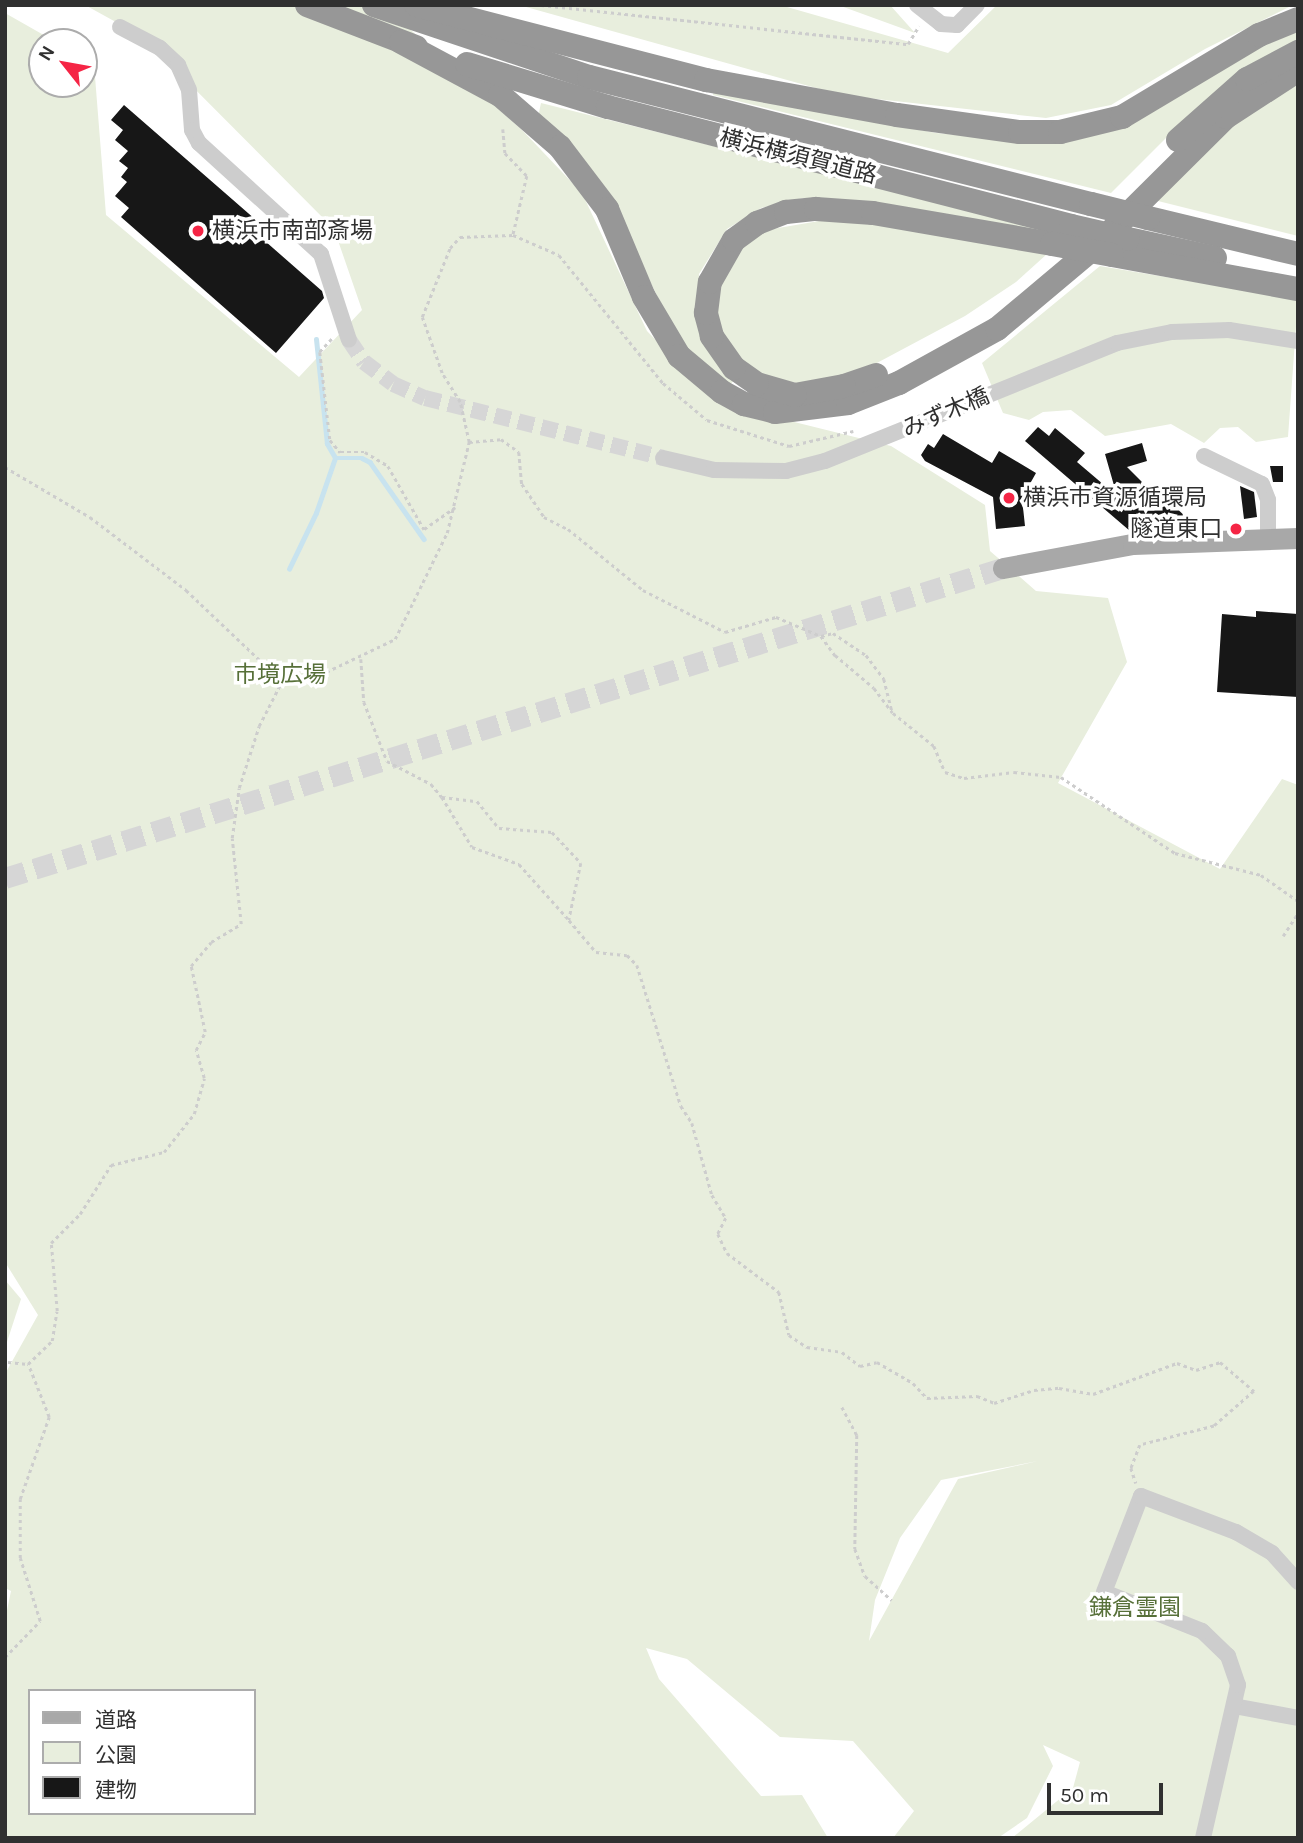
<!DOCTYPE html>
<html>
<head>
<meta charset="utf-8">
<style>
  body { margin:0 }
  #map { position:relative; width:1303px; height:1843px; overflow:hidden; background:#fff; font-family:Karla,"Noto Sans JP",sans-serif }
  div>[style] { position:absolute }
  .green>* { inset:0; background:#e8eedd }
  .stream>* { height:4.5px; margin:-2.25px; padding:0 2.25px; transform-origin:2.25px; border-radius:2.25px; background:#c8e3ef }
  .building>* { inset:0; background:#171717 }
  .minor-tunnel>* { height:16px; margin-top:-8px; transform-origin:0; background:repeating-linear-gradient(90deg,#d6d6d6 0 16px,transparent 0 24px) }
  .major-tunnel>* { height:21px; margin-top:-10.5px; transform-origin:0; background:repeating-linear-gradient(90deg,#d6d6d6 0 21px,transparent 0 31px) }
  .path>* { height:2.5px; margin-top:-1.25px; transform-origin:0; background:repeating-linear-gradient(90deg,#cdcdcd 0 3.5px,transparent 0 7px) }
  .minor>* { height:16px; margin:-8px; padding:0 8px; transform-origin:8px; border-radius:8px; background:#cdcdcd }
  .major>* { height:21px; margin:-10.5px; padding:0 10.5px; transform-origin:10.5px; border-radius:10.5px; background:#a8a8a8 }
  .highway>* { height:24px; margin:-12px; padding:0 12px; transform-origin:12px; border-radius:12px; background:#979797 }
  .highway-bridge>* { height:24px; margin:-12px; padding:0 12px; transform-origin:12px; border-radius:12px; background:#979797 }
  .dots>* { width:19px; height:19px; translate:-50% -50%; box-sizing:border-box; border:4px solid #fff; border-radius:50% }
  span { translate:-50% -50%; white-space:nowrap; text-align:center; line-height:1.15; -webkit-text-stroke:7px #fff; paint-order:stroke }
  .street-label { font-size:23px; color:#303030 }
  .poi-label { font-size:23px; color:#303030 }
  .left { translate:0 -50%; text-align:left }
  .right { translate:-100% -50%; text-align:right }
  .park-label { font-size:23px; color:#577039 }
  .frame { position:absolute; inset:0; border:7px solid #303030; pointer-events:none }
  .legend { position:absolute; left:28px; top:1689px; width:228px; height:126px; box-sizing:border-box; background:#fff; border:2px solid #acacac; margin:0; padding:9px 12px; list-style:none; font-size:21px; color:#303030 }
  .legend li { display:flex; align-items:center; gap:14px; height:35px }
  .legend b { width:35px; border:2px solid #acacac }
  .north { position:absolute; left:28px; top:28px; width:70px; height:70px; box-sizing:border-box; background:#fff; border:2px solid #acacac; border-radius:50%; rotate:301deg; font-size:19px; font-weight:700; line-height:28px; text-align:center; color:#303030 }
  .north::after { content:''; display:block; margin:auto; width:24px; height:32px; background:#f52545; clip-path:polygon(50% 0,100% 100%,50% 72%,0 100%) }
  .scale { position:absolute; left:1047px; top:1783px; width:116px; height:32px; box-sizing:border-box; border:4px solid #303030; border-top:0; padding-left:9px; font-size:21px; line-height:24px; white-space:nowrap; color:#303030; -webkit-text-stroke:5px #fff; paint-order:stroke }
</style>
</head>
<body>
<div id="map">
  <div class="green">
    <div style="clip-path:polygon(evenodd,85px 5px,383px 5px,522px 130px,582px 193px,647px 331px,717px 403px,891px 446px,985px 505px,990px 551px,1036px 591px,1108px 598px,1127px 662px,1058px 783px,1220px 869px,1282px 779px,1298px 785px,1298px 1838px,1012px 1838px,1073px 1788px,1080px 1762px,1043px 1745px,1053px 1766px,1027px 1818px,998px 1838px,893px 1838px,914px 1811px,853px 1741px,780px 1737px,687px 1659px,646px 1648px,659px 1679px,761px 1796px,802px 1795px,828px 1838px,5px 1838px,5px 1620px,11px 1591px,5px 1588px,5px 1374px,38px 1315px,5px 1262px,5px 13px,56px 42px,42px 42px,42px 84px,84px 84px,84px 58px,94px 64px,106px 215px,299px 377px,362px 310px,334px 229px,143px 37px,85px 5px,1038px 1461px,958px 1479px,869px 1641px,875px 1600px,900px 1538px,941px 1480px,1038px 1461px,85px 5px,30px 1691px,254px 1691px,254px 1813px,30px 1813px,30px 1691px)"></div>
    <div style="clip-path:polygon(519px 5px,780px 5px,948px 53px,997px 5px,1293px 5px,1205px 49px,1111px 105px,1046px 118px,841px 95px)"></div>
    <div style="clip-path:polygon(838px 5px,890px 5px,915px 33px)"></div>
    <div style="clip-path:polygon(1298px 30px,1298px 44px,1176px 128px,1111px 193px,713px 95px,714px 90px,936px 133px,1035px 142px)"></div>
    <div style="clip-path:polygon(1298px 78px,1298px 236px,1150px 199px,1217px 134px)"></div>
    <div style="clip-path:polygon(541px 103px,1046px 229px,1045px 233px,803px 198px,761px 208px,727px 229px,699px 274px,698px 323px,734px 380px,727px 389px,679px 341px,607px 193px,570px 143px,538px 117px)"></div>
    <div style="clip-path:polygon(831px 219px,878px 223px,1047px 254px,1016px 282px,965px 316px,860px 372px,815px 386px,754px 376px,726px 347px,712px 298px,716px 277px,755px 232px)"></div>
    <div style="clip-path:polygon(1100px 266px,1298px 299px,1288px 437px,1256px 442px,1238px 427px,1220px 428px,1204px 443px,1171px 424px,1105px 436px,1071px 410px,1043px 412px,1029px 420px,1003px 413px,982px 363px)"></div>
    <div style="clip-path:polygon(5px 1280px,21px 1299px,5px 1348px)"></div>
  </div>
  <div class="stream">
    <div style="left:335px;top:458px;width:27px"></div>
    <div style="left:362px;top:458px;width:9px;rotate:27deg"></div>
    <div style="left:370px;top:462px;width:94px;rotate:55deg"></div>
    <div style="left:289px;top:569px;width:62px;rotate:-64.3deg"></div>
    <div style="left:316px;top:513px;width:58px;rotate:-70.9deg"></div>
    <div style="left:335px;top:458px;width:16px;rotate:-120deg"></div>
    <div style="left:327px;top:444px;width:105px;rotate:-96deg"></div>
  </div>
  <div class="building">
    <div style="clip-path:polygon(124px 105px,264px 227px,257px 234px,322px 291px,324px 298px,276px 353px,121px 217px,129px 208px,115px 196px,127px 182px,121px 177px,128px 168px,119px 161px,128px 151px,115px 140px,123px 130px,111px 120px)"></div>
    <div style="clip-path:polygon(1038px 427px,1049px 436px,1055px 428px,1085px 453px,1077px 462px,1117px 496px,1105px 454px,1142px 443px,1147px 461px,1127px 467px,1168px 508px,1172px 504px,1187px 518px,1183px 523px,1187px 527px,1164px 530px,1145px 516px,1130px 531px,1025px 441px)"></div>
    <div style="clip-path:polygon(943px 434px,992px 463px,999px 451px,1036px 473px,1022px 498px,1025px 526px,996px 529px,993px 497px,925px 461px,921px 455px,928px 444px,934px 448px)"></div>
    <div style="clip-path:polygon(1270px 466px,1283px 466px,1283px 482px,1273px 482px)"></div>
    <div style="clip-path:polygon(1240px 486px,1254px 492px,1257px 517px,1244px 519px)"></div>
    <div style="clip-path:polygon(1256px 611px,1298px 614px,1298px 697px,1217px 692px,1222px 614px,1256px 617px)"></div>
  </div>
  <div class="minor-tunnel">
    <div style="left:349px;top:340px;width:27px;rotate:56deg"></div>
    <div style="left:364px;top:362px;width:36px;rotate:37deg"></div>
    <div style="left:393px;top:384px;width:35px;rotate:24deg"></div>
    <div style="left:425px;top:398px;width:245px;rotate:14.1deg"></div>
  </div>
  <div class="major-tunnel">
    <div style="left:5px;top:878px;width:1045px;rotate:-17.26deg"></div>
  </div>
  <div class="path">
    <div style="left:541px;top:5px;width:369px;rotate:6.1deg"></div>
    <div style="left:908px;top:44px;width:21px;rotate:-59deg"></div>
    <div style="left:503px;top:129px;width:24px;rotate:85deg"></div>
    <div style="left:505px;top:153px;width:32px;rotate:46deg"></div>
    <div style="left:527px;top:176px;width:61px;rotate:103.3deg"></div>
    <div style="left:332px;top:339px;width:18px;rotate:133deg"></div>
    <div style="left:320px;top:352px;width:89px;rotate:83.5deg"></div>
    <div style="left:330px;top:440px;width:16px;rotate:50deg"></div>
    <div style="left:340px;top:452px;width:25px"></div>
    <div style="left:365px;top:452px;width:27px;rotate:31deg"></div>
    <div style="left:388px;top:466px;width:73px;rotate:60.3deg"></div>
    <div style="left:424px;top:529px;width:38px;rotate:-35deg"></div>
    <div style="left:469px;top:442px;width:32px;rotate:-5deg"></div>
    <div style="left:501px;top:439px;width:22px;rotate:36deg"></div>
    <div style="left:519px;top:452px;width:32px;rotate:85deg"></div>
    <div style="left:522px;top:484px;width:40px;rotate:56deg"></div>
    <div style="left:544px;top:517px;width:27px;rotate:27deg"></div>
    <div style="left:568px;top:529px;width:97px;rotate:39.1deg"></div>
    <div style="left:643px;top:590px;width:92px;rotate:27.1deg"></div>
    <div style="left:725px;top:632px;width:53px;rotate:-16.4deg"></div>
    <div style="left:776px;top:617px;width:49px;rotate:22.9deg"></div>
    <div style="left:821px;top:636px;width:24px;rotate:54deg"></div>
    <div style="left:835px;top:655px;width:51px;rotate:40.2deg"></div>
    <div style="left:874px;top:688px;width:31px;rotate:53deg"></div>
    <div style="left:893px;top:713px;width:53px;rotate:38.8deg"></div>
    <div style="left:934px;top:746px;width:28px;rotate:67deg"></div>
    <div style="left:945px;top:772px;width:20px;rotate:18deg"></div>
    <div style="left:964px;top:778px;width:50px;rotate:-6.8deg"></div>
    <div style="left:1014px;top:772px;width:47px;rotate:6.1deg"></div>
    <div style="left:1061px;top:777px;width:137px;rotate:33.7deg"></div>
    <div style="left:1175px;top:853px;width:89px;rotate:14.3deg"></div>
    <div style="left:1261px;top:875px;width:45px;rotate:35.1deg"></div>
    <div style="left:5px;top:467px;width:99px;rotate:30.5deg"></div>
    <div style="left:90px;top:517px;width:121px;rotate:37.2deg"></div>
    <div style="left:186px;top:590px;width:131px;rotate:43.5deg"></div>
    <div style="left:821px;top:636px;width:12px;rotate:-14deg"></div>
    <div style="left:833px;top:633px;width:40px;rotate:34deg"></div>
    <div style="left:866px;top:655px;width:30px;rotate:53deg"></div>
    <div style="left:884px;top:679px;width:33px;rotate:76deg"></div>
    <div style="left:361px;top:659px;width:43px;rotate:86deg"></div>
    <div style="left:364px;top:702px;width:63px;rotate:68.7deg"></div>
    <div style="left:387px;top:761px;width:50px;rotate:27.6deg"></div>
    <div style="left:431px;top:784px;width:17px;rotate:50deg"></div>
    <div style="left:442px;top:797px;width:35px;rotate:7deg"></div>
    <div style="left:477px;top:801px;width:35px;rotate:51deg"></div>
    <div style="left:499px;top:828px;width:53px;rotate:4.3deg"></div>
    <div style="left:552px;top:832px;width:42px;rotate:46.9deg"></div>
    <div style="left:581px;top:863px;width:58px;rotate:101.9deg"></div>
    <div style="left:569px;top:920px;width:42px;rotate:49.8deg"></div>
    <div style="left:596px;top:952px;width:31px;rotate:6deg"></div>
    <div style="left:627px;top:955px;width:14px;rotate:45deg"></div>
    <div style="left:637px;top:965px;width:148px;rotate:72.7deg"></div>
    <div style="left:681px;top:1106px;width:20px;rotate:57deg"></div>
    <div style="left:692px;top:1123px;width:75px;rotate:74.5deg"></div>
    <div style="left:712px;top:1195px;width:27px;rotate:59deg"></div>
    <div style="left:726px;top:1218px;width:18px;rotate:117deg"></div>
    <div style="left:718px;top:1234px;width:21px;rotate:65deg"></div>
    <div style="left:727px;top:1253px;width:65px;rotate:36.9deg"></div>
    <div style="left:779px;top:1292px;width:44px;rotate:76.9deg"></div>
    <div style="left:789px;top:1335px;width:22px;rotate:34deg"></div>
    <div style="left:807px;top:1347px;width:35px;rotate:8deg"></div>
    <div style="left:842px;top:1352px;width:23px;rotate:38deg"></div>
    <div style="left:860px;top:1366px;width:17px;rotate:-13deg"></div>
    <div style="left:877px;top:1362px;width:42px;rotate:30.3deg"></div>
    <div style="left:913px;top:1383px;width:21px;rotate:47deg"></div>
    <div style="left:927px;top:1398px;width:50px;rotate:-2.3deg"></div>
    <div style="left:977px;top:1396px;width:18px;rotate:22deg"></div>
    <div style="left:994px;top:1403px;width:42px;rotate:-18deg"></div>
    <div style="left:1034px;top:1390px;width:25px;rotate:-5deg"></div>
    <div style="left:1059px;top:1388px;width:35px;rotate:10deg"></div>
    <div style="left:1093px;top:1394px;width:90px;rotate:-20.3deg"></div>
    <div style="left:1177px;top:1363px;width:20px;rotate:20deg"></div>
    <div style="left:1196px;top:1370px;width:25px;rotate:-18deg"></div>
    <div style="left:1220px;top:1362px;width:45px;rotate:40.5deg"></div>
    <div style="left:1254px;top:1391px;width:53px;rotate:138.8deg"></div>
    <div style="left:1214px;top:1426px;width:76px;rotate:165.6deg"></div>
    <div style="left:1140px;top:1445px;width:25px;rotate:111deg"></div>
    <div style="left:1131px;top:1468px;width:16px;rotate:72deg"></div>
    <div style="left:282px;top:681px;width:38px;rotate:-9deg"></div>
    <div style="left:320px;top:675px;width:83px;rotate:-25.6deg"></div>
    <div style="left:395px;top:639px;width:118px;rotate:-63.9deg"></div>
    <div style="left:447px;top:533px;width:94px;rotate:-76.4deg"></div>
    <div style="left:469px;top:442px;width:41px;rotate:-102.7deg"></div>
    <div style="left:460px;top:402px;width:34px;rotate:-122deg"></div>
    <div style="left:442px;top:373px;width:59px;rotate:-109.7deg"></div>
    <div style="left:422px;top:317px;width:74px;rotate:-67.9deg"></div>
    <div style="left:450px;top:248px;width:15px;rotate:-48deg"></div>
    <div style="left:460px;top:237px;width:53px;rotate:-2.2deg"></div>
    <div style="left:513px;top:235px;width:50px;rotate:23.5deg"></div>
    <div style="left:559px;top:255px;width:165px;rotate:50.9deg"></div>
    <div style="left:663px;top:383px;width:57px;rotate:40.1deg"></div>
    <div style="left:707px;top:420px;width:86px;rotate:17.6deg"></div>
    <div style="left:789px;top:446px;width:66px;rotate:-13.2deg"></div>
    <div style="left:442px;top:797px;width:58px;rotate:59deg"></div>
    <div style="left:472px;top:847px;width:50px;rotate:19.9deg"></div>
    <div style="left:519px;top:864px;width:75px;rotate:48.2deg"></div>
    <div style="left:1283px;top:936px;width:27px;rotate:-57deg"></div>
    <div style="left:8px;top:1362px;width:20px;rotate:6deg"></div>
    <div style="left:28px;top:1364px;width:33px;rotate:-44deg"></div>
    <div style="left:52px;top:1341px;width:30px;rotate:-81deg"></div>
    <div style="left:57px;top:1311px;width:68px;rotate:-95deg"></div>
    <div style="left:51px;top:1243px;width:41px;rotate:-45deg"></div>
    <div style="left:80px;top:1214px;width:58px;rotate:-57.7deg"></div>
    <div style="left:111px;top:1165px;width:55px;rotate:-13.8deg"></div>
    <div style="left:164px;top:1152px;width:48px;rotate:-51.7deg"></div>
    <div style="left:194px;top:1114px;width:37px;rotate:-74deg"></div>
    <div style="left:204px;top:1078px;width:29px;rotate:-106deg"></div>
    <div style="left:196px;top:1050px;width:20px;rotate:-63deg"></div>
    <div style="left:205px;top:1032px;width:67px;rotate:-102deg"></div>
    <div style="left:191px;top:966px;width:31px;rotate:-50deg"></div>
    <div style="left:211px;top:942px;width:35px;rotate:-31deg"></div>
    <div style="left:241px;top:924px;width:86px;rotate:-96deg"></div>
    <div style="left:232px;top:838px;width:50px;rotate:-82deg"></div>
    <div style="left:239px;top:788px;width:65px;rotate:-72.1deg"></div>
    <div style="left:259px;top:726px;width:51px;rotate:-62.9deg"></div>
    <div style="left:842px;top:1407px;width:32px;rotate:62deg"></div>
    <div style="left:857px;top:1435px;width:114px;rotate:91deg"></div>
    <div style="left:855px;top:1549px;width:29px;rotate:70deg"></div>
    <div style="left:865px;top:1576px;width:36px;rotate:42deg"></div>
    <div style="left:5px;top:1657px;width:50px;rotate:-45.8deg"></div>
    <div style="left:40px;top:1621px;width:66px;rotate:-107.6deg"></div>
    <div style="left:20px;top:1558px;width:59px;rotate:-90deg"></div>
    <div style="left:20px;top:1499px;width:87px;rotate:-70.5deg"></div>
    <div style="left:49px;top:1417px;width:57px;rotate:-111.6deg"></div>
  </div>
  <div class="minor">
    <div style="left:917px;top:5px;width:31px;rotate:38deg"></div>
    <div style="left:941px;top:24px;width:16px;rotate:4deg"></div>
    <div style="left:957px;top:25px;width:28px;rotate:-45deg"></div>
    <div style="left:120px;top:27px;width:45px;rotate:27.7deg"></div>
    <div style="left:160px;top:48px;width:25px;rotate:43deg"></div>
    <div style="left:178px;top:65px;width:27px;rotate:66deg"></div>
    <div style="left:189px;top:90px;width:40px;rotate:85.7deg"></div>
    <div style="left:192px;top:130px;width:15px;rotate:62deg"></div>
    <div style="left:199px;top:143px;width:165px;rotate:42.3deg"></div>
    <div style="left:321px;top:254px;width:90px;rotate:72deg"></div>
    <div style="left:1204px;top:456px;width:64px;rotate:25.8deg"></div>
    <div style="left:1262px;top:484px;width:17px;rotate:69deg"></div>
    <div style="left:1268px;top:500px;width:40px;rotate:90deg"></div>
    <div style="left:663px;top:458px;width:52px;rotate:13.2deg"></div>
    <div style="left:714px;top:470px;width:72px;rotate:0.8deg"></div>
    <div style="left:786px;top:471px;width:40px;rotate:-14.4deg"></div>
    <div style="left:825px;top:461px;width:315px;rotate:-22deg"></div>
    <div style="left:1117px;top:343px;width:56px;rotate:-11.3deg"></div>
    <div style="left:1172px;top:332px;width:57px;rotate:-2deg"></div>
    <div style="left:1229px;top:330px;width:70px;rotate:9.1deg"></div>
    <div style="left:1234px;top:1706px;width:65px;rotate:10.6deg"></div>
    <div style="left:1203px;top:1838px;width:157px;rotate:-77.1deg"></div>
    <div style="left:1238px;top:1685px;width:31px;rotate:-109deg"></div>
    <div style="left:1228px;top:1656px;width:36px;rotate:-136deg"></div>
    <div style="left:1202px;top:1631px;width:105px;rotate:-158.3deg"></div>
    <div style="left:1104px;top:1592px;width:103px;rotate:-68.9deg"></div>
    <div style="left:1141px;top:1496px;width:102px;rotate:20.8deg"></div>
    <div style="left:1236px;top:1532px;width:42px;rotate:30.3deg"></div>
    <div style="left:1272px;top:1553px;width:39px;rotate:48deg"></div>
  </div>
  <div class="major">
    <div style="left:1003px;top:568px;width:132px;rotate:-10.5deg"></div>
    <div style="left:1133px;top:544px;width:165px;rotate:-2.1deg"></div>
  </div>
  <div class="highway">
    <div style="left:307px;top:5px;width:117px;rotate:21.1deg"></div>
    <div style="left:374px;top:5px;width:227px;rotate:18.5deg"></div>
    <div style="left:589px;top:77px;width:518px;rotate:14.2deg"></div>
    <div style="left:416px;top:5px;width:300px;rotate:14.5deg"></div>
    <div style="left:706px;top:80px;width:194px;rotate:10.4deg"></div>
    <div style="left:897px;top:115px;width:124px;rotate:7.9deg"></div>
    <div style="left:1020px;top:132px;width:40px"></div>
    <div style="left:1060px;top:132px;width:64px;rotate:-13.6deg"></div>
    <div style="left:1122px;top:117px;width:160px;rotate:-30.9deg"></div>
    <div style="left:1259px;top:35px;width:42px;rotate:-22.3deg"></div>
    <div style="left:401px;top:42px;width:112px;rotate:28.2deg"></div>
    <div style="left:500px;top:95px;width:79px;rotate:40.9deg"></div>
    <div style="left:560px;top:147px;width:78px;rotate:52.8deg"></div>
    <div style="left:607px;top:209px;width:95px;rotate:67.2deg"></div>
    <div style="left:644px;top:297px;width:69px;rotate:59.3deg"></div>
    <div style="left:679px;top:356px;width:56px;rotate:39.9deg"></div>
    <div style="left:722px;top:392px;width:25px;rotate:29deg"></div>
    <div style="left:744px;top:404px;width:32px;rotate:14deg"></div>
    <div style="left:775px;top:412px;width:74px;rotate:-7deg"></div>
    <div style="left:848px;top:403px;width:55px;rotate:-21.4deg"></div>
    <div style="left:899px;top:383px;width:112px;rotate:-28.9deg"></div>
    <div style="left:997px;top:329px;width:131px;rotate:-40deg"></div>
    <div style="left:1097px;top:245px;width:182px;rotate:-44.8deg"></div>
    <div style="left:1226px;top:117px;width:86px;rotate:-33.1deg"></div>
    <div style="left:467px;top:64px;width:147px;rotate:17deg"></div>
    <div style="left:608px;top:107px;width:478px;rotate:14.4deg"></div>
    <div style="left:1178px;top:140px;width:92px;rotate:-41.5deg"></div>
    <div style="left:1247px;top:79px;width:58px;rotate:-27.9deg"></div>
    <div style="left:1148px;top:218px;width:154px;rotate:13.5deg"></div>
    <div style="left:1128px;top:239px;width:89px;rotate:12.3deg"></div>
    <div style="left:1112px;top:255px;width:189px;rotate:10.4deg"></div>
    <div style="left:876px;top:375px;width:34px;rotate:161deg"></div>
    <div style="left:844px;top:386px;width:50px;rotate:169.6deg"></div>
    <div style="left:795px;top:395px;width:40px;rotate:-164deg"></div>
    <div style="left:757px;top:384px;width:28px;rotate:-145deg"></div>
    <div style="left:734px;top:368px;width:39px;rotate:-125deg"></div>
    <div style="left:712px;top:336px;width:24px;rotate:-105deg"></div>
    <div style="left:706px;top:313px;width:31px;rotate:-83deg"></div>
    <div style="left:710px;top:282px;width:48px;rotate:-60.3deg"></div>
    <div style="left:734px;top:240px;width:29px;rotate:-36deg"></div>
    <div style="left:757px;top:223px;width:31px;rotate:-21deg"></div>
    <div style="left:786px;top:212px;width:30px;rotate:-6deg"></div>
    <div style="left:816px;top:209px;width:57px;rotate:4deg"></div>
    <div style="left:873px;top:213px;width:182px;rotate:9.8deg"></div>
  </div>
  <div class="highway-bridge">
    <div style="left:1091px;top:204px;width:59px;rotate:13.8deg"></div>
    <div style="left:1071px;top:226px;width:58px;rotate:12.8deg"></div>
    <div style="left:1052px;top:244px;width:61px;rotate:10.4deg"></div>
  </div>
  <div class="dots">
    <div style="left:198px;top:231px;background:#f52545"></div>
    <div style="left:1009px;top:498px;background:#f52545"></div>
    <div style="left:1236px;top:529px;background:#f52545"></div>
  </div>
  <div class="street-label">
    <span style="left:798px;top:157px;rotate:14deg">横浜横須賀道路</span>
    <span style="left:946px;top:413px;rotate:-23deg">みず木橋</span>
  </div>
  <div class="poi-label">
    <span class="left" style="left:212px;top:231px">横浜市南部斎場</span>
    <span class="left" style="left:1023px;top:498px">横浜市資源循環局</span>
    <span class="right" style="left:1222px;top:529px">隧道東口</span>
  </div>
  <div class="park-label">
    <span style="left:280px;top:675px">市境広場</span>
    <span style="left:1135px;top:1608px">鎌倉霊園</span>
  </div>
  <div class="frame"></div>
  <ul class="legend">
  <li><b style="height:9px;background:#a8a8a8"></b>道路</li>
  <li><b style="height:19px;background:#e8eedd"></b>公園</li>
  <li><b style="height:19px;background:#171717"></b>建物</li>
  </ul>
  <div class="north">N</div>
  <div class="scale">50 m</div>
</div>
</body>
</html>
